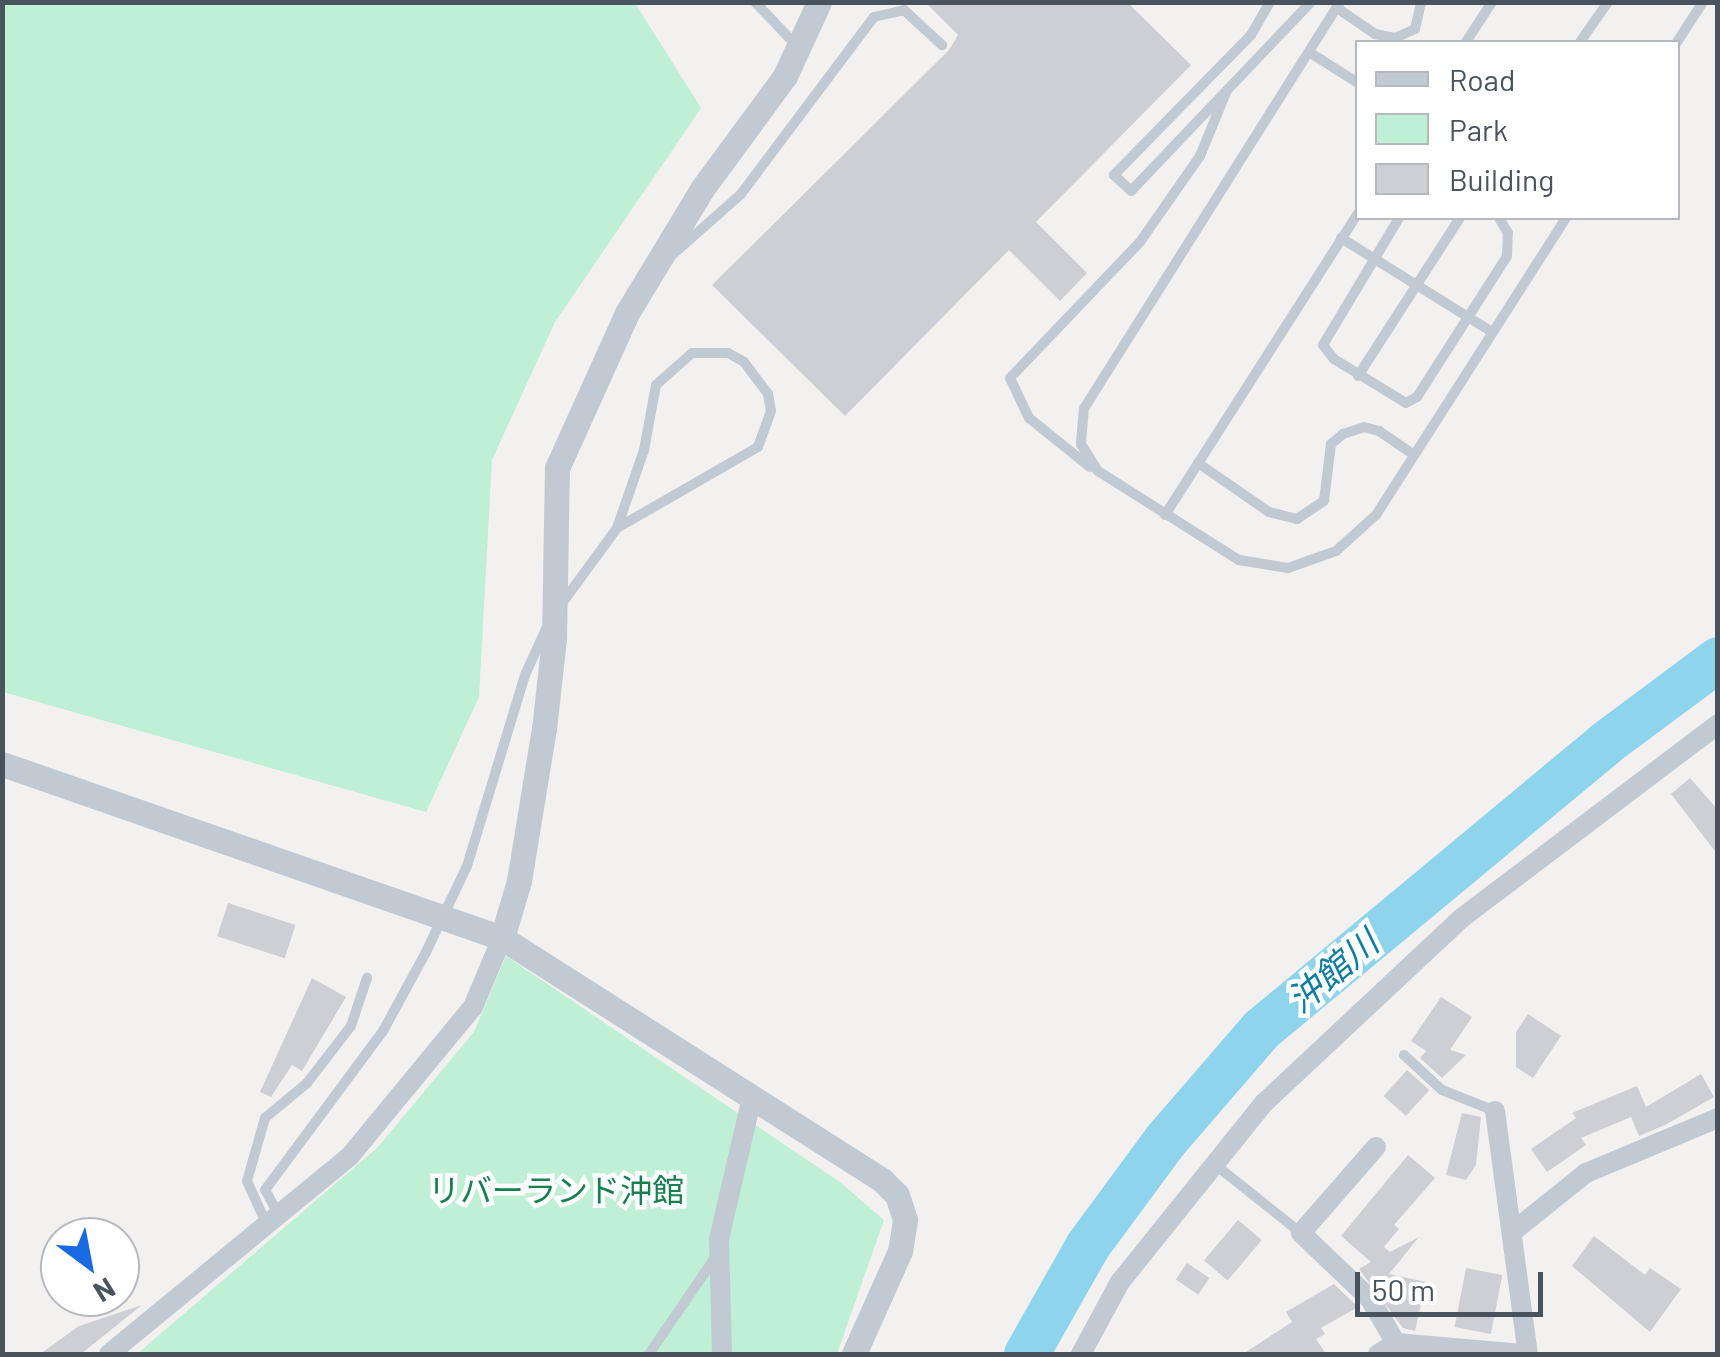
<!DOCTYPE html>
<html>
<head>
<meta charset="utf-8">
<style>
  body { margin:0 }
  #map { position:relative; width:1720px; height:1357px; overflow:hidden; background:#f3f0f0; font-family:Barlow,"Noto Sans JP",sans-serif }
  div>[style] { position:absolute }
  .green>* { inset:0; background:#bfefd4 }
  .river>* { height:45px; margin:-22.5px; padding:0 22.5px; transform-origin:22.5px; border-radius:22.5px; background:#8dd4ec }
  .building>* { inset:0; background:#cdcfd5; transform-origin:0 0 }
  .service>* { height:10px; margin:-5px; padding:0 5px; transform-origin:5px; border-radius:5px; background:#c1cad2 }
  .minor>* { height:20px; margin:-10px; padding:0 10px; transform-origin:10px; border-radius:10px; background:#c1cad2 }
  .tertiary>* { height:25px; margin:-12.5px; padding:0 12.5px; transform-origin:12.5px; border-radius:12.5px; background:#c1cad2 }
  .service-bridge>* { height:10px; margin:-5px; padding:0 5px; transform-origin:5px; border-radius:5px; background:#c1cad2 }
  span { translate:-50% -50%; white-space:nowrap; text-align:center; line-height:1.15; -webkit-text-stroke:9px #fff; paint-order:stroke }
  .park-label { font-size:32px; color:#178050 }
  .water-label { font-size:35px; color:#0c7ea4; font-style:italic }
  .frame { position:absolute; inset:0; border:5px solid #48535e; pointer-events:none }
  .legend { position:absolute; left:1355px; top:40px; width:325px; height:180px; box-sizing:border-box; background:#fff; border:2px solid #b6babf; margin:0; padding:12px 18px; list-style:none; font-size:30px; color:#48535e }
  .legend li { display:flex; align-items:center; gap:20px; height:50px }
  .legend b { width:50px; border:2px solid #b6babf }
  .north { position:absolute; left:40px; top:1217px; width:100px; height:100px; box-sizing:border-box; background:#fff; border:2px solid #b6babf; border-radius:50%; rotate:148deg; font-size:28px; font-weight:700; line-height:40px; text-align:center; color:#48535e }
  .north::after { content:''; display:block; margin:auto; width:35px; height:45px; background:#1969e3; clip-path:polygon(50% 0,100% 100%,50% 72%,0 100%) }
  .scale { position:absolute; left:1355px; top:1272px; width:188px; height:45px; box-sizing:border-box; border:5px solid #48535e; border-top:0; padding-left:12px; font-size:30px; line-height:35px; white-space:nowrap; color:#48535e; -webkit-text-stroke:8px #fff; paint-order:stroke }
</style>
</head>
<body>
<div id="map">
  <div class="green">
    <div style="clip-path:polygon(2px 3px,635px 3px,701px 108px,555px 322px,492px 460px,479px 697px,426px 812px,3px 692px)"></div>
    <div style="clip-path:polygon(506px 956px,841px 1183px,884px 1220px,837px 1354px,137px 1354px,377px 1148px,474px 1032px)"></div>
  </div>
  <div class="river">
    <div style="left:1026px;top:1354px;width:124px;rotate:-60.5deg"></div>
    <div style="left:1087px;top:1246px;width:133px;rotate:-53.6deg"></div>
    <div style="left:1166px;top:1139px;width:145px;rotate:-49.2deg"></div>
    <div style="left:1261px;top:1029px;width:447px;rotate:-39.7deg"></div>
    <div style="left:1605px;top:743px;width:141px;rotate:-36.6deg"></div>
  </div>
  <div class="building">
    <div style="clip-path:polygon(925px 2px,1127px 2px,1191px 65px,1036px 222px,1087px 273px,1060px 301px,1009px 250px,845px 416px,712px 285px,949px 50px,958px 35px)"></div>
    <div style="clip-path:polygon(1690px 778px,1718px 810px,1718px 855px,1671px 794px)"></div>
    <div style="left:228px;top:903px;width:71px;height:35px;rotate:18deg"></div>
    <div style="clip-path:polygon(312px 978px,346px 997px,302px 1071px,292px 1065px,271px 1097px,260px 1092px)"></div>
    <div style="clip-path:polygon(1441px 997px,1472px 1017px,1450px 1050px,1466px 1055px,1442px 1078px,1420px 1058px,1426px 1051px,1411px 1041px)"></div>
    <div style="clip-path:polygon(1528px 1014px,1561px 1036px,1533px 1078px,1516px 1067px,1516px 1032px)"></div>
    <div style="left:1407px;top:1070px;width:30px;height:35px;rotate:42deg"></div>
    <div style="clip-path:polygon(1701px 1074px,1714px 1097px,1665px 1125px,1639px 1136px,1631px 1117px,1581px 1138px,1586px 1145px,1547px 1172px,1531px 1149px,1576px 1118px,1572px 1113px,1637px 1086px,1646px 1107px)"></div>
    <div style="clip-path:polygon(1462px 1113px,1481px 1117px,1476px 1165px,1466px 1180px,1446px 1175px)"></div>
    <div style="clip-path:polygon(1408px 1155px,1435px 1178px,1394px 1225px,1399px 1229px,1384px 1247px,1390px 1252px,1419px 1237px,1389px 1274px,1426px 1282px,1415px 1331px,1403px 1328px,1359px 1269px,1371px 1262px,1341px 1236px)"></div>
    <div style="left:1238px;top:1220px;width:31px;height:53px;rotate:40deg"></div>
    <div style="clip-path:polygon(1594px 1236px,1645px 1275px,1650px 1268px,1681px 1289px,1650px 1332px,1572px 1266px)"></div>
    <div style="left:1187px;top:1263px;width:27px;height:20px;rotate:34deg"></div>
    <div style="left:1466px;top:1268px;width:37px;height:60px;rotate:11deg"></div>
    <div style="clip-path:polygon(1334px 1284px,1358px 1307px,1321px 1328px,1325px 1334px,1316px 1339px,1326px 1354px,1243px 1354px,1292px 1322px,1286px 1312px)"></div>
    <div style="clip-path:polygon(142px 1305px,81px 1354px,40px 1354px,79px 1326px)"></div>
  </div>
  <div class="service">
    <div style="left:755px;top:2px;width:59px;rotate:46.4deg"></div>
    <div style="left:1270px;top:2px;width:38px;rotate:120deg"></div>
    <div style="left:1251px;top:35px;width:196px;rotate:134.4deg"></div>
    <div style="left:1114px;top:175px;width:23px;rotate:43deg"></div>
    <div style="left:1131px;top:191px;width:261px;rotate:-46.4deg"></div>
    <div style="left:1340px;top:2px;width:480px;rotate:122.2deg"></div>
    <div style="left:1084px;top:408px;width:36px;rotate:95deg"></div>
    <div style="left:1081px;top:444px;width:32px;rotate:58deg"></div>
    <div style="left:1098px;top:471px;width:167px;rotate:32.3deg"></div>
    <div style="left:1239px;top:560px;width:50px;rotate:9.3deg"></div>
    <div style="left:1288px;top:568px;width:51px;rotate:-19.5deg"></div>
    <div style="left:1336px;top:551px;width:54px;rotate:-42deg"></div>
    <div style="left:1376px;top:515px;width:353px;rotate:-57.4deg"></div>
    <div style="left:1337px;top:8px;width:46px;rotate:34.4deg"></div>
    <div style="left:1375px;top:34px;width:20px;rotate:11deg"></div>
    <div style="left:1395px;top:38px;width:22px;rotate:-24deg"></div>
    <div style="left:1415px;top:29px;width:28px;rotate:-77deg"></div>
    <div style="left:1466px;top:42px;width:48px;rotate:-57deg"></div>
    <div style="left:1580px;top:42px;width:49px;rotate:-55deg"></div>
    <div style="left:1677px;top:42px;width:48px;rotate:-57deg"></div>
    <div style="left:1309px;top:52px;width:58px;rotate:32.3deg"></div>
    <div style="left:1399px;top:218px;width:148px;rotate:120.9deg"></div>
    <div style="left:1323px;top:345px;width:18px;rotate:52deg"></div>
    <div style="left:1334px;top:359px;width:84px;rotate:31.4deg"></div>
    <div style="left:1406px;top:403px;width:13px;rotate:-29deg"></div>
    <div style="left:1417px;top:397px;width:167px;rotate:-57.4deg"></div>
    <div style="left:1507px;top:256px;width:23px;rotate:-88deg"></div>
    <div style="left:1508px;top:233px;width:17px;rotate:-121deg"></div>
    <div style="left:1341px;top:238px;width:178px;rotate:31.9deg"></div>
    <div style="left:671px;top:256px;width:94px;rotate:-41.5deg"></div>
    <div style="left:741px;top:194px;width:221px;rotate:-53.1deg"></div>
    <div style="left:874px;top:17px;width:31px;rotate:-13deg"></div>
    <div style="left:904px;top:10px;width:52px;rotate:42.6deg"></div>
    <div style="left:1358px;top:376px;width:188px;rotate:-57.2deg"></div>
    <div style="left:1198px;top:463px;width:86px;rotate:34.6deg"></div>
    <div style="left:1269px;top:512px;width:29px;rotate:14deg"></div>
    <div style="left:1297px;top:519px;width:32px;rotate:-34deg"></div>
    <div style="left:1324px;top:501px;width:57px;rotate:-83deg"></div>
    <div style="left:1331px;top:444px;width:16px;rotate:-40deg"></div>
    <div style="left:1343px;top:434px;width:22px;rotate:-18deg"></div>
    <div style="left:1364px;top:427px;width:16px;rotate:15deg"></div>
    <div style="left:1379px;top:431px;width:42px;rotate:34.4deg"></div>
    <div style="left:1090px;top:467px;width:78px;rotate:-141.2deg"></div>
    <div style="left:1029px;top:418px;width:44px;rotate:-115.4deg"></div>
    <div style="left:1010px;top:378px;width:188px;rotate:-46.3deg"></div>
    <div style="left:1140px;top:242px;width:105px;rotate:-55.1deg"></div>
    <div style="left:1200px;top:156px;width:71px;rotate:-67.8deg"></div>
    <div style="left:1165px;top:515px;width:358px;rotate:-57.4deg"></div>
    <div style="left:560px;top:606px;width:97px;rotate:-53.8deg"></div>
    <div style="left:617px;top:528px;width:83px;rotate:-70.9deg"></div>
    <div style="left:644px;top:450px;width:66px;rotate:-79.5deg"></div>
    <div style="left:656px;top:385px;width:48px;rotate:-41.6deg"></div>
    <div style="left:692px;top:353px;width:36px"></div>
    <div style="left:728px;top:353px;width:18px;rotate:29deg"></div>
    <div style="left:744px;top:362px;width:40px;rotate:53deg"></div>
    <div style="left:768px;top:394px;width:17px;rotate:80deg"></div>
    <div style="left:771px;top:411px;width:38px;rotate:110deg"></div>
    <div style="left:758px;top:447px;width:163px;rotate:150.1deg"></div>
    <div style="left:467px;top:866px;width:200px;rotate:-73.1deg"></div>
    <div style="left:525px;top:675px;width:51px;rotate:-65.5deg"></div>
    <div style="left:1404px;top:1055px;width:52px;rotate:42.6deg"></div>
    <div style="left:1442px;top:1090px;width:57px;rotate:21.6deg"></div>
    <div style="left:1213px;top:1163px;width:112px;rotate:38.5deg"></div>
    <div style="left:278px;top:1214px;width:27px;rotate:-118deg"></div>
    <div style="left:265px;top:1190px;width:198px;rotate:-53.4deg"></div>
    <div style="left:383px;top:1031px;width:90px;rotate:-61.4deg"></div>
    <div style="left:266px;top:1223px;width:46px;rotate:-114.3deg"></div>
    <div style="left:247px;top:1181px;width:66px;rotate:-74.1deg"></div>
    <div style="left:265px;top:1118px;width:55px;rotate:-39.8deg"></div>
    <div style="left:307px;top:1083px;width:72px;rotate:-52.3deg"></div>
    <div style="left:351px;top:1026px;width:51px;rotate:-71.6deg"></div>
    <div style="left:649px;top:1354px;width:119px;rotate:-55.6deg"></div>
  </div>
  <div class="minor">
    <div style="left:1495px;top:1111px;width:245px;rotate:82.3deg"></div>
    <div style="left:1376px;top:1147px;width:114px;rotate:131.1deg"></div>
    <div style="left:1301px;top:1233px;width:95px;rotate:43.7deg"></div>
    <div style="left:1370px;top:1299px;width:51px;rotate:59.4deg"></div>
    <div style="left:1396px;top:1343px;width:127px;rotate:5deg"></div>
    <div style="left:1515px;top:1230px;width:91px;rotate:-38.8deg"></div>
    <div style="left:1586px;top:1173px;width:143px;rotate:-22.6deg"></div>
    <div style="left:109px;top:1354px;width:312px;rotate:-39.4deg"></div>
    <div style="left:350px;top:1156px;width:193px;rotate:-50.5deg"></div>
    <div style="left:473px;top:1007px;width:75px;rotate:-67.2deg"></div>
    <div style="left:722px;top:1354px;width:115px;rotate:-91.5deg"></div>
    <div style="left:719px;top:1239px;width:146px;rotate:-76.9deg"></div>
    <div style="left:1081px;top:1354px;width:82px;rotate:-61.6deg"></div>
    <div style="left:1120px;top:1282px;width:230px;rotate:-51.2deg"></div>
    <div style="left:1264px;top:1103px;width:272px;rotate:-43.1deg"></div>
    <div style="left:1463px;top:917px;width:320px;rotate:-37.1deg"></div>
    <div style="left:1378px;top:1354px;width:21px;rotate:-31deg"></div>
  </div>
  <div class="tertiary">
    <div style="left:2px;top:764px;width:529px;rotate:19.19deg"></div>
    <div style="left:502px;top:938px;width:451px;rotate:32.5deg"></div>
    <div style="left:882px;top:1180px;width:21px;rotate:45deg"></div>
    <div style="left:897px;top:1195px;width:26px;rotate:72deg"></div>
    <div style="left:905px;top:1220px;width:31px;rotate:99deg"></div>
    <div style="left:900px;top:1251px;width:113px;rotate:114.1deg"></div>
    <div style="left:502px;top:938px;width:59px;rotate:-73.4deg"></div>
    <div style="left:519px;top:881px;width:154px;rotate:-80.7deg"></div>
    <div style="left:544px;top:729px;width:92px;rotate:-83.7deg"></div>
    <div style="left:554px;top:638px;width:170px;rotate:-89deg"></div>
    <div style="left:557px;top:468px;width:170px;rotate:-65.7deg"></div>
    <div style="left:627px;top:313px;width:145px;rotate:-58.8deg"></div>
    <div style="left:702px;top:189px;width:140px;rotate:-53.7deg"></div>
    <div style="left:785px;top:76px;width:81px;rotate:-65.3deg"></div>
  </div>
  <div class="service-bridge">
    <div style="left:426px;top:952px;width:95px;rotate:-64.5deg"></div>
  </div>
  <div class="park-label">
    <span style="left:556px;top:1189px">リバーランド沖館</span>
  </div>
  <div class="water-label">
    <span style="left:1332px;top:970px;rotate:-40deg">沖館川</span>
  </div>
  <div class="frame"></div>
  <ul class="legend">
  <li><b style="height:12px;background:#c1cad2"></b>Road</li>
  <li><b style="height:28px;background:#bfefd4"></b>Park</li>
  <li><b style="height:28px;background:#cdcfd5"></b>Building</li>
  </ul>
  <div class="north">N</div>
  <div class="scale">50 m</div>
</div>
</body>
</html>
